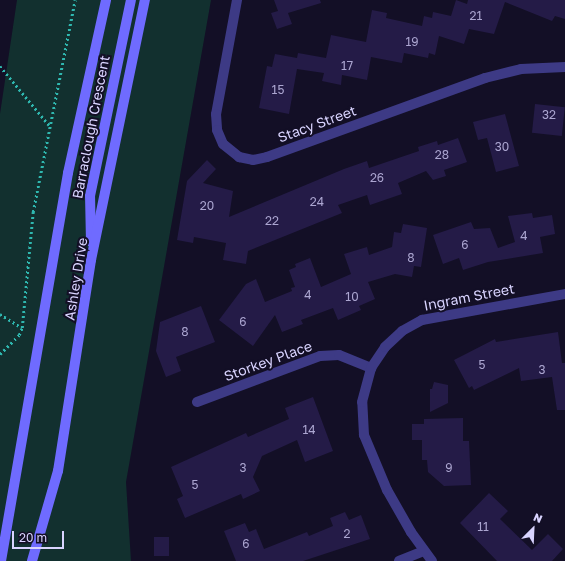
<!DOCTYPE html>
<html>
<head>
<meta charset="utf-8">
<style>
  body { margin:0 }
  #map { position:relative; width:565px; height:561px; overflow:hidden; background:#130f26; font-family:"Golos Text",sans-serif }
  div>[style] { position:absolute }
  .green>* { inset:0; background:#12302f }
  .building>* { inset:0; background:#241b47; transform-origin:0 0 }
  .path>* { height:2.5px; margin-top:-1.25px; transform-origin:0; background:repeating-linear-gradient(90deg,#2fb8b0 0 2px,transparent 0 5px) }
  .street>* { height:10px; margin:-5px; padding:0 5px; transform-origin:5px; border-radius:5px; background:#3d3a85 }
  .secondary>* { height:10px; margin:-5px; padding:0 5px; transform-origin:5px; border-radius:5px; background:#6f6bff }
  span { translate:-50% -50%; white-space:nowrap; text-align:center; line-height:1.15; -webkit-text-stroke:4px #130f26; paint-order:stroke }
  .number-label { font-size:12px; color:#aca6d1 }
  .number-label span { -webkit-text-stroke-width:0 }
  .street-label { font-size:14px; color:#d9d4ff }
  .north { position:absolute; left:513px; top:509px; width:40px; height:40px; -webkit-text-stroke:3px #130f26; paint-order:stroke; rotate:24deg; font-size:11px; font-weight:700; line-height:16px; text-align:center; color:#d9d4ff }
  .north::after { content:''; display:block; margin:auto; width:14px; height:18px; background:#d9d4ff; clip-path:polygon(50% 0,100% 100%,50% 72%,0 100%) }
  .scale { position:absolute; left:12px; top:531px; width:52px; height:18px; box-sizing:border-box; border:2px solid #d9d4ff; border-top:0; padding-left:5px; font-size:12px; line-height:14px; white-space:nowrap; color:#d9d4ff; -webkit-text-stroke:3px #130f26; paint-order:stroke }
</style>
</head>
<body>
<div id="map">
  <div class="green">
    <div style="clip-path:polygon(17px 0,211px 0,126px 482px,131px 561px,0 561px,0 114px)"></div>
  </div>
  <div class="building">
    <div style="clip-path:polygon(274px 0,320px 0,321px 3px,288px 13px,292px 24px,277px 29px,271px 13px,278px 11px)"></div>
    <div style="clip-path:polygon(456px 0,467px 4px,468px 0,565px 0,565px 19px,555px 16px,552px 21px,505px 2px,494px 34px,469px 29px,464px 44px,439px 36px,435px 55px,429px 53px,428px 58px,404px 53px,402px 63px,371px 57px,367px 80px,342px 75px,341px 85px,322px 81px,324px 73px,297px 69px,289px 114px,259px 108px,267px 66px,272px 67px,275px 54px,297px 58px,298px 53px,326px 58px,331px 35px,366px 42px,372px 10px,387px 13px,386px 18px,422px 26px,424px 16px,432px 18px,433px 12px,451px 16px)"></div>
    <div style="left:535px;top:104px;width:30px;height:29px;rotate:6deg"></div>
    <div style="clip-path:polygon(505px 114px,519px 166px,496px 172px,487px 138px,478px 140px,473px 122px)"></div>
    <div style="clip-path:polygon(458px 138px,467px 162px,444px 170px,446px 176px,433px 180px,426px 171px,398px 183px,402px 194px,370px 205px,367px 195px,338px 205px,342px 213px,248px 251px,246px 264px,223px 260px,226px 243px,194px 237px,193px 243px,177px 240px,187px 181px,207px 160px,216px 169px,203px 183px,233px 191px,229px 217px,344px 169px,367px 161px,369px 168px,419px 151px,418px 147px,437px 141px,438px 145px)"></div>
    <div style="clip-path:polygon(532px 213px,533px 218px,552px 215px,555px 234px,540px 237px,543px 253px,488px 262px,463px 270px,459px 258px,443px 264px,433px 235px,471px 222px,474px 229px,490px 228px,498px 248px,515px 242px,508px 216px)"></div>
    <div style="clip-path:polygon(403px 224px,427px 228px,421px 267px,414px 266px,412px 277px,395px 274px,368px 282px,375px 299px,359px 306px,361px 310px,338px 320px,333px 308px,301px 320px,303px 324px,282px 332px,275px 315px,253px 346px,219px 320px,246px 284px,256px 279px,265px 302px,292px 291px,291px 288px,295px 287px,289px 270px,296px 267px,295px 264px,310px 258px,321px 287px,351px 274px,344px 254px,367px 247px,369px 255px,392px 247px,394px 232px,401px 233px)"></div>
    <div style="clip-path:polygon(201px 306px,215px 342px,176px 357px,181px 371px,166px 377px,156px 351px,160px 322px)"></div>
    <div style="clip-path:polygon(558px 332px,562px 363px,565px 363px,565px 410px,557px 410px,552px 377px,521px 381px,519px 368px,474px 390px,472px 386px,469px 388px,454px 360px,495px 339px,496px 342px)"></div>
    <div style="clip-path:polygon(434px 382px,448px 385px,448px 403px,430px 412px,430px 389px,432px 389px)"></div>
    <div style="clip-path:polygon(313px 397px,333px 451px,305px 462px,297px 440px,262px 456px,253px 477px,260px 491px,243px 499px,241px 494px,185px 518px,177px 499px,183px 496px,171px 467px,246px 433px,248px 437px,289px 419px,285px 408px)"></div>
    <div style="clip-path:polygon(463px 418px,463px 441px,469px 441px,471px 485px,444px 486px,428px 472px,427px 460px,422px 460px,422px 440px,412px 440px,412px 424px,424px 424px,424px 419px)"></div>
    <div style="clip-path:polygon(489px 493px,508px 511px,500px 519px,532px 550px,548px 534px,563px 549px,552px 561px,497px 561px,460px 523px)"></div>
    <div style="clip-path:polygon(345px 512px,349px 520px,361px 515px,370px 539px,303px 561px,236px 561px,224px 531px,245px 523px,249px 532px,256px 529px,264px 549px,307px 532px,309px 536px,333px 526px,330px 518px)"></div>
    <div style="left:154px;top:537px;width:15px;height:19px"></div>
  </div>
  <div class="path">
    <div style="left:0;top:66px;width:77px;rotate:50.3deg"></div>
    <div style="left:0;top:314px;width:26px;rotate:32deg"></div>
    <div style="left:0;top:354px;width:27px;rotate:-45deg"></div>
    <div style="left:19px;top:335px;width:8px;rotate:-67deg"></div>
    <div style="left:22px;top:328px;width:117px;rotate:-84.6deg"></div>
    <div style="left:33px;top:212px;width:216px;rotate:-78.8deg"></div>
  </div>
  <div class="street">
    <div style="left:237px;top:0;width:116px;rotate:100.4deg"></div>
    <div style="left:216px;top:114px;width:16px;rotate:86deg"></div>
    <div style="left:217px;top:130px;width:15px;rotate:67deg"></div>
    <div style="left:223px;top:144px;width:21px;rotate:39deg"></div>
    <div style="left:239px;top:157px;width:14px;rotate:12deg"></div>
    <div style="left:253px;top:160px;width:14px;rotate:-12deg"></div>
    <div style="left:267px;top:157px;width:232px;rotate:-19.9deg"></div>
    <div style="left:485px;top:78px;width:37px;rotate:-14deg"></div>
    <div style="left:521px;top:69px;width:44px;rotate:-2.6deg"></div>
    <div style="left:197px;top:402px;width:131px;rotate:-20.5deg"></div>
    <div style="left:320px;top:356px;width:19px;rotate:-3deg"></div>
    <div style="left:339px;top:355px;width:35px;rotate:22deg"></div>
    <div style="left:399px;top:561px;width:27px;rotate:-22deg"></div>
    <div style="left:432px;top:561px;width:36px;rotate:-126deg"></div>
    <div style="left:411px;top:532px;width:48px;rotate:-119.7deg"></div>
    <div style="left:387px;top:490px;width:60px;rotate:-112.7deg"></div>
    <div style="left:364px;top:435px;width:33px;rotate:-93deg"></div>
    <div style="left:362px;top:402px;width:35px;rotate:-75deg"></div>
    <div style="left:371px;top:368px;width:25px;rotate:-56deg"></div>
    <div style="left:385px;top:347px;width:23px;rotate:-43deg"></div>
    <div style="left:402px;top:331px;width:23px;rotate:-29deg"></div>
    <div style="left:422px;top:320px;width:145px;rotate:-10.3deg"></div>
  </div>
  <div class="secondary">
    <div style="left:91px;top:242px;width:46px;rotate:-91.2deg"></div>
    <div style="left:90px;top:196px;width:200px;rotate:-78.2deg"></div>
    <div style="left:1px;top:561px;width:394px;rotate:-80.2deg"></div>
    <div style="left:68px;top:173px;width:177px;rotate:-77.6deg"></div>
    <div style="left:32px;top:561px;width:94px;rotate:-73.9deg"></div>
    <div style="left:58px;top:471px;width:214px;rotate:-81.1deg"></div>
    <div style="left:91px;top:260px;width:266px;rotate:-78.3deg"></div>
  </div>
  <div class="number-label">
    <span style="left:476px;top:16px">21</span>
    <span style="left:412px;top:42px">19</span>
    <span style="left:347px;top:66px">17</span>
    <span style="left:278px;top:90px">15</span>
    <span style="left:549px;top:115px">32</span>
    <span style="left:502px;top:147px">30</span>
    <span style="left:442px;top:155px">28</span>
    <span style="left:377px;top:178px">26</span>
    <span style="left:317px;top:202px">24</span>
    <span style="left:207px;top:206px">20</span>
    <span style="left:272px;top:221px">22</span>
    <span style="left:524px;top:236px">4</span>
    <span style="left:465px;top:245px">6</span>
    <span style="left:411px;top:258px">8</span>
    <span style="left:308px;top:295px">4</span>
    <span style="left:352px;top:297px">10</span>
    <span style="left:243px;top:322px">6</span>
    <span style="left:185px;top:332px">8</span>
    <span style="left:482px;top:365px">5</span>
    <span style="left:542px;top:370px">3</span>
    <span style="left:309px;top:430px">14</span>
    <span style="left:243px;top:468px">3</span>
    <span style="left:449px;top:468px">9</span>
    <span style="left:195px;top:485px">5</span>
    <span style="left:483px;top:527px">11</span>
    <span style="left:347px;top:534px">2</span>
    <span style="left:246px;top:544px">6</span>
  </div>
  <div class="street-label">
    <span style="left:317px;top:124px;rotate:-20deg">Stacy Street</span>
    <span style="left:91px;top:127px;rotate:-79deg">Barraclough Crescent</span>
    <span style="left:76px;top:279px;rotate:-81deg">Ashley Drive</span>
    <span style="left:469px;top:297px;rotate:-11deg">Ingram Street</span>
    <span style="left:268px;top:361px;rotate:-20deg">Storkey Place</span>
  </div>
  <div class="north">N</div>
  <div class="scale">20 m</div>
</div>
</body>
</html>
